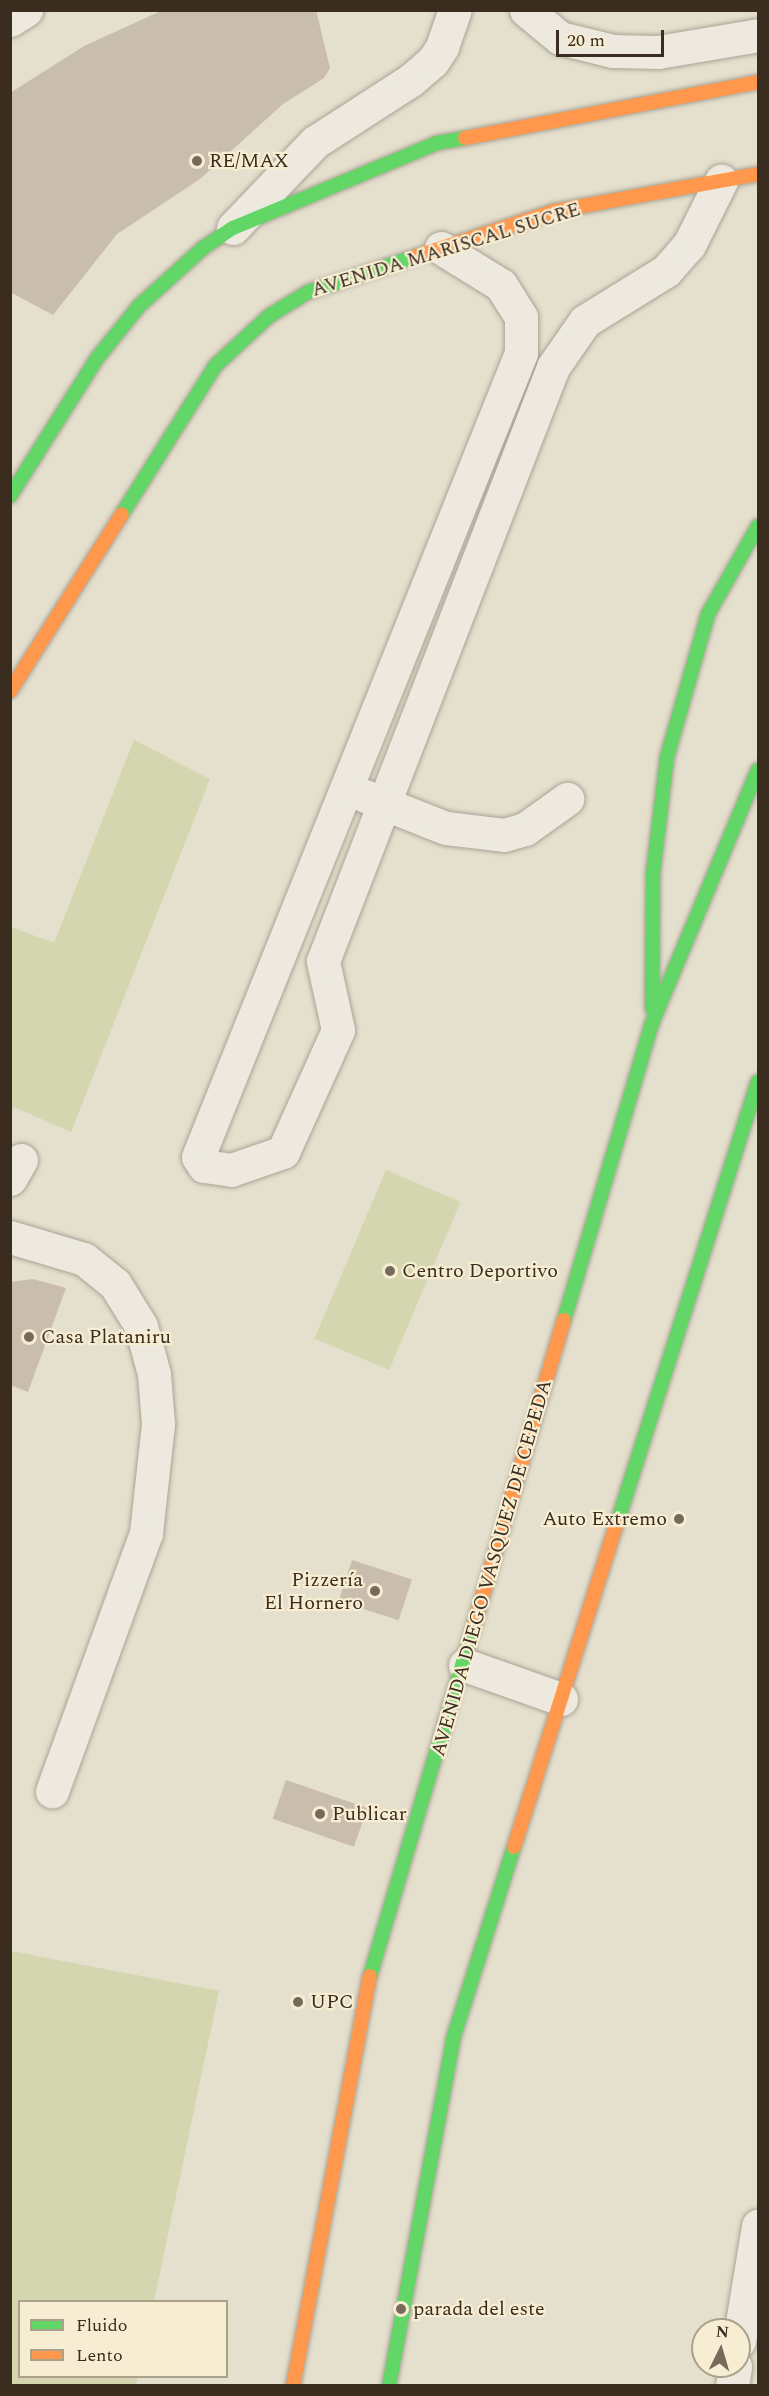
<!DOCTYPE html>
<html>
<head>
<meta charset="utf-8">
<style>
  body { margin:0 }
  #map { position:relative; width:769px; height:2396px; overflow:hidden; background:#e5dfcd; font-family:Spectral,serif }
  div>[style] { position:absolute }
  .green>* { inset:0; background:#d3d6af; transform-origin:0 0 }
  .building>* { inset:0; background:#c9bdae; transform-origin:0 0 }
  .roads { filter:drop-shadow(0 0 2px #aaa496) drop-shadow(0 0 2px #aaa496) }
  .street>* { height:33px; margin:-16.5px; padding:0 16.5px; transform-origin:16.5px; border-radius:16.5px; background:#ede9df }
  .fast>* { height:14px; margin:-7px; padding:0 7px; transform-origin:7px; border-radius:7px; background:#63d668 }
  .slow>* { height:14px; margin:-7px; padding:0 7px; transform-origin:7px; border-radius:7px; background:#ff974d }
  .dots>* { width:16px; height:16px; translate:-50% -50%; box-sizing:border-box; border:3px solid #f7edd2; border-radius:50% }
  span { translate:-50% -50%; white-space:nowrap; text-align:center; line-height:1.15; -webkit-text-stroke:4.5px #f7edd2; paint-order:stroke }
  .poi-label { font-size:20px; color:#3a2c1e }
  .left { translate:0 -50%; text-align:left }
  .right { translate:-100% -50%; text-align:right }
  .street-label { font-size:20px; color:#3a2c1e }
  .frame { position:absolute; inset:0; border:12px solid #3a2c1e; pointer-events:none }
  .legend { position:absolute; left:18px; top:2300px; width:210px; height:78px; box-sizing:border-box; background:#f7edd2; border:2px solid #aba08a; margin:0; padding:8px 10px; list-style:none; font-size:18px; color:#3a2c1e }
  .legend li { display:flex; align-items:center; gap:12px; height:30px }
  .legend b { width:30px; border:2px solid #aba08a }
  .north { position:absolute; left:691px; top:2318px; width:60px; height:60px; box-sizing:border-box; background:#f7edd2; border:2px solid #aba08a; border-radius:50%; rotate:5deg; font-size:16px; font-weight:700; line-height:24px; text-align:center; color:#3a2c1e }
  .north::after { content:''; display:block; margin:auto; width:21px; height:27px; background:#766b5b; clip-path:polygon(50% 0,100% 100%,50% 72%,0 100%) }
  .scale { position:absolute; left:556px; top:30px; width:108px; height:27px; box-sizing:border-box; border:3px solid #3a2c1e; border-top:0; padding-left:8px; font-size:18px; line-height:21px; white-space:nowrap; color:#3a2c1e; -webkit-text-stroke:4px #f7edd2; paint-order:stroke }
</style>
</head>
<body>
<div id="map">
  <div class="green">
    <div style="clip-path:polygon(134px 740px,210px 779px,71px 1132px,14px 1107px,11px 1116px,11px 927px,54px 943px)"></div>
    <div style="left:386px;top:1170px;width:81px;height:183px;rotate:23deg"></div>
    <div style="clip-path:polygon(11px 1951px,219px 1991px,154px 2301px,20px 2302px,20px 2376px,138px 2377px,136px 2385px,11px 2385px)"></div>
  </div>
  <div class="building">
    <div style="clip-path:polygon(163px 10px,316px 10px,330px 68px,324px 78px,283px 104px,200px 179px,117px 234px,53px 315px,10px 292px,10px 93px,84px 46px)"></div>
    <div style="clip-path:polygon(33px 1279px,66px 1288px,28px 1392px,10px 1385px,10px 1282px)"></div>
    <div style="left:352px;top:1560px;width:63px;height:43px;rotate:18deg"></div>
    <div style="left:286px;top:1780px;width:86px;height:41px;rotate:19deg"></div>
  </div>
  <div class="roads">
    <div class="street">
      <div style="left:526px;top:10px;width:44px;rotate:39.5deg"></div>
      <div style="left:560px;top:38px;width:55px;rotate:13.8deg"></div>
      <div style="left:613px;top:51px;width:45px;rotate:1.3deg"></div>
      <div style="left:658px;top:52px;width:101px;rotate:-9.6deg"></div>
      <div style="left:10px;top:20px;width:19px;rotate:-32deg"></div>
      <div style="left:233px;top:228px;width:119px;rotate:-46.4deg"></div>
      <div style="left:315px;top:142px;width:114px;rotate:-32.9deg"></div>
      <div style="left:411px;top:80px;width:29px;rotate:-41deg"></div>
      <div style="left:433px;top:61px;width:17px;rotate:-57deg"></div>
      <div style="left:442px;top:47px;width:39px;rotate:-71deg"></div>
      <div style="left:441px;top:248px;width:70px;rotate:31.7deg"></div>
      <div style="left:501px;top:285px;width:38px;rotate:58deg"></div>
      <div style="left:521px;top:317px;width:36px;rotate:90deg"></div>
      <div style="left:521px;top:353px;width:866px;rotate:111.89deg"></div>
      <div style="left:198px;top:1157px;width:11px;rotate:56deg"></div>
      <div style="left:204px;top:1166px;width:27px;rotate:8deg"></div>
      <div style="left:231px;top:1170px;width:55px;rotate:-19.1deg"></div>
      <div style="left:283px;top:1152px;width:134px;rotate:-65.7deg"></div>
      <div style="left:338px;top:1030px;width:71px;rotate:-102.3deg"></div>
      <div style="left:323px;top:961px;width:637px;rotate:-68.83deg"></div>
      <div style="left:553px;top:367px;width:56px;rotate:-55.2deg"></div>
      <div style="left:585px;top:321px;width:95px;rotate:-31.7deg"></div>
      <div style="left:666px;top:271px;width:35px;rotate:-49deg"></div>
      <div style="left:689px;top:245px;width:72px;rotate:-63.4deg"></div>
      <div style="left:365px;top:796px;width:87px;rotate:21.6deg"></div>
      <div style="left:446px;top:828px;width:58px;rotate:6.9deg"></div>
      <div style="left:504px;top:835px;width:22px;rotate:-16deg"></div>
      <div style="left:525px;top:829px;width:52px;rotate:-35.5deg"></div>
      <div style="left:10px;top:1179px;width:22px;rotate:-60deg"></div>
      <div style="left:10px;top:1237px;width:77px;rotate:16.6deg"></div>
      <div style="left:84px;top:1259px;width:40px;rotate:39deg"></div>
      <div style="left:115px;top:1284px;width:49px;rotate:58.2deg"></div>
      <div style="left:141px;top:1326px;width:50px;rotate:74.8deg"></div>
      <div style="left:154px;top:1374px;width:50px;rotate:85.4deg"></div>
      <div style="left:158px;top:1424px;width:110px;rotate:96.3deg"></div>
      <div style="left:146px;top:1533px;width:275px;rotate:110deg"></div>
      <div style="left:465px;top:1665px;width:102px;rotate:19.5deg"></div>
      <div style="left:739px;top:2341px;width:117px;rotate:-80.6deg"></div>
      <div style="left:732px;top:2386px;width:20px;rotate:-81deg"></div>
    </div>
    <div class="fast">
      <div style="left:10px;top:496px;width:165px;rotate:-57.7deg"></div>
      <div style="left:98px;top:357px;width:65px;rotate:-51.2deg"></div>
      <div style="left:139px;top:306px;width:86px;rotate:-42.2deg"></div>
      <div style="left:203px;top:248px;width:36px;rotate:-34deg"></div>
      <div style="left:233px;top:228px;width:221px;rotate:-22.6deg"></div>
      <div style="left:437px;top:143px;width:28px;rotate:-10deg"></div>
      <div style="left:122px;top:514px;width:176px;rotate:-57.8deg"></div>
      <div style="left:216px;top:365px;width:72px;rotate:-42.8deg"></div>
      <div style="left:269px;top:316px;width:46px;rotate:-31.6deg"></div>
      <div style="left:308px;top:292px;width:112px;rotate:-18.3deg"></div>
      <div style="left:652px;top:1008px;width:135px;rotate:-89.6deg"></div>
      <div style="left:653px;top:873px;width:117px;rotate:-83.1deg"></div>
      <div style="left:667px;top:757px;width:149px;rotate:-74deg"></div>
      <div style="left:708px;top:614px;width:101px;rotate:-60.4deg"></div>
      <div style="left:564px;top:1320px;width:310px;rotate:-73.5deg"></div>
      <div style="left:652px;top:1023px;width:274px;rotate:-67.3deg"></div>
      <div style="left:618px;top:1520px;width:460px;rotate:-72.3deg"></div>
      <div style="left:370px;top:1976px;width:366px;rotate:-73.5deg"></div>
      <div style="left:389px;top:2386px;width:353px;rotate:-79.5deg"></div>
      <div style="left:453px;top:2039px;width:201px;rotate:-72.4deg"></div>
    </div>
    <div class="slow">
      <div style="left:465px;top:138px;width:298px;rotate:-10.8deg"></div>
      <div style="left:414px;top:257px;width:148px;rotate:-18.1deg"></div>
      <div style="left:555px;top:211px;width:206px;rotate:-10.3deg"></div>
      <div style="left:10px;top:691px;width:209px;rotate:-57.7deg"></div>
      <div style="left:474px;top:1625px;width:318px;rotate:-73.6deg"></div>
      <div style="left:514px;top:1847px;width:343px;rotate:-72.4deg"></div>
      <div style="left:293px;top:2386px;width:417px;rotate:-79.4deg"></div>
    </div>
  </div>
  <div class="dots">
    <div style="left:197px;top:161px;background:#766b5b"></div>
    <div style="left:390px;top:1271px;background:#766b5b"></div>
    <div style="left:29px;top:1337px;background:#766b5b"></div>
    <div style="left:679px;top:1519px;background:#766b5b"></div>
    <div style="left:375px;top:1591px;background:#766b5b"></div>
    <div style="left:320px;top:1814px;background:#766b5b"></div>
    <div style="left:298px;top:2002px;background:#766b5b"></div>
    <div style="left:401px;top:2309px;background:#766b5b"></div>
  </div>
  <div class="poi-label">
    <span class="left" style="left:209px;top:161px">RE/MAX</span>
    <span class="left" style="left:402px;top:1271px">Centro Deportivo</span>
    <span class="left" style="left:41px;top:1337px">Casa Plataniru</span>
    <span class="right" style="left:667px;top:1519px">Auto Extremo</span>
    <span class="right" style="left:363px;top:1592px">Pizzería<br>El Hornero</span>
    <span class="left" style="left:332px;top:1814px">Publicar</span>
    <span class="left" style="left:310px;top:2002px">UPC</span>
    <span class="left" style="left:413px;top:2309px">parada del este</span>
  </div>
  <div class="street-label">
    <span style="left:446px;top:250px;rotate:-17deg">AVENIDA MARISCAL SUCRE</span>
    <span style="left:492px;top:1568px;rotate:-74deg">AVENIDA DIEGO VASQUEZ DE CEPEDA</span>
  </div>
  <div class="frame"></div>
  <ul class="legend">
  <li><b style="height:8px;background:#63d668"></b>Fluido</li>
  <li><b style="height:8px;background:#ff974d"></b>Lento</li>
  </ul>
  <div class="north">N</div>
  <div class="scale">20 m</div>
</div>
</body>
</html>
